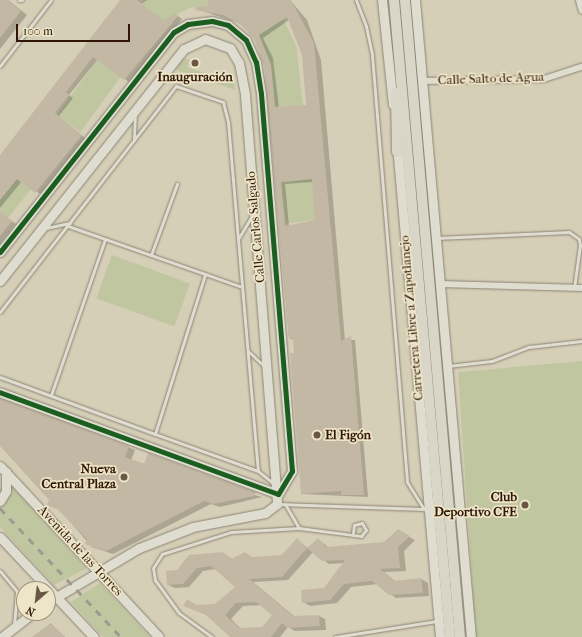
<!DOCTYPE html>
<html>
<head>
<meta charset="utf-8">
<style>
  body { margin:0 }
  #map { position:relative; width:582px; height:637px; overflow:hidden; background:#d6cfb7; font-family:"IM FELL French Canon",serif }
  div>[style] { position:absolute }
  .green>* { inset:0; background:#bfc6a0; transform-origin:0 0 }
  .shadow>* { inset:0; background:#0003 }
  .building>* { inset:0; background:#c3b8a4 }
  .roads { filter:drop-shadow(0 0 1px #8c8475) drop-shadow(0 0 1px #8c8475) }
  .lane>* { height:3px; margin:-1.5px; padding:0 1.5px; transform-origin:1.5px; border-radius:1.5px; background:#dfdcd0 }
  .street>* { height:6px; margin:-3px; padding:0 3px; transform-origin:3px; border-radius:3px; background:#dfdcd0 }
  .secondary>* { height:9px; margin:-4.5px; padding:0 4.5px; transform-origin:4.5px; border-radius:4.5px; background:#dfdcd0 }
  .primary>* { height:10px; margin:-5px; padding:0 5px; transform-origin:5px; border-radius:5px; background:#d9d6c8 }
  .rail>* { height:2.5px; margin-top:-1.25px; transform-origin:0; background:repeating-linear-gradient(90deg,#9f998f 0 7px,transparent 0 14px) }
  .cycleway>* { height:5px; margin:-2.5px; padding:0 2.5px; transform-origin:2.5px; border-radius:2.5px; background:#1b5e20 }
  .dots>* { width:11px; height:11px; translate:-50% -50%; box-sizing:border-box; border:2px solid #ede5c8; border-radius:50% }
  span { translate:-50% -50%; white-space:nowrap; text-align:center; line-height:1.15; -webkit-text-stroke:3.5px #ede5c8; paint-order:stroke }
  .poi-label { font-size:13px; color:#311607; font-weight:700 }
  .left { translate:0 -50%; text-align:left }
  .right { translate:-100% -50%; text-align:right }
  .street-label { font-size:13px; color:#311607 }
  .north { position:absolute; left:16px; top:581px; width:40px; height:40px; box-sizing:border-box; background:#ede5c8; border:1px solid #a2927b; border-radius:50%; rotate:208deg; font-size:11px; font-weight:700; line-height:16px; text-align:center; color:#311607 }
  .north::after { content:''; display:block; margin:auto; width:14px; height:18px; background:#6b5745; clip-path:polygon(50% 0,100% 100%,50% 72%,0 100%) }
  .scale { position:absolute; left:16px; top:24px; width:114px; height:18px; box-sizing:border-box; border:2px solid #311607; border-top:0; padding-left:5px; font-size:12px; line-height:14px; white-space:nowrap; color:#311607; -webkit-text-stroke:3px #ede5c8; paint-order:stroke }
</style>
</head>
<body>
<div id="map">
  <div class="green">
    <div style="clip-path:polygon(145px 0,208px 0,207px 6px,189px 8px,165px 21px,141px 3px)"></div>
    <div style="clip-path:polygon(283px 19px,296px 45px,303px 105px,275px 107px,271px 65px,259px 35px)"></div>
    <div style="clip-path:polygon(183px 58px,190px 60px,187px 67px,226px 81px,229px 74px,233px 75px,235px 90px,176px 70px)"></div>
    <div style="left:97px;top:60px;width:29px;height:68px;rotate:36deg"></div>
    <div style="clip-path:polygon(9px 172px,31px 189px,8px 218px,0 215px,0 183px)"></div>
    <div style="left:312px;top:179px;width:41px;height:31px;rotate:83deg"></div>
    <div style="left:112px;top:255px;width:83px;height:46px;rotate:20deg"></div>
    <div style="clip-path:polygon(582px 361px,582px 637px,476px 637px,458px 372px)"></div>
    <div style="clip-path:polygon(7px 481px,87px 568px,54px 585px,0 527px,0 488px)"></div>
    <div style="clip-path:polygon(100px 583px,150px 637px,103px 637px,71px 602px)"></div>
  </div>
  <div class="shadow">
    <div style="clip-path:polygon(0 0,8px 0,27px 15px,0 49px)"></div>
    <div style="clip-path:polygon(122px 0,147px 0,141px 4px,165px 21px,175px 14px,182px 19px,129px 82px,98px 59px,69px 95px,73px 98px,58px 117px,85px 138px,40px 194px,22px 181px,0 208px,0 156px)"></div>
    <div style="clip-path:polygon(evenodd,209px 0,290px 0,307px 20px,321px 60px,345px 340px,355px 340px,368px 497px,302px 494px,295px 354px,294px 340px,289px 338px,265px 66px,255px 38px,242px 24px,196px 9px,208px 7px,209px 0,289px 20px,303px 55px,307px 106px,279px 108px,273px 58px,263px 38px,289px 20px,209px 0,313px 182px,316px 221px,289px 226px,285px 184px,313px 182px)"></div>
    <div style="clip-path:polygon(2px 214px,16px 224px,0 244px,0 216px)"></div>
    <div style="clip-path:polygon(0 399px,128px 447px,135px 450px,131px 460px,262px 497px,220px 507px,211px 504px,113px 554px,92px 547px,60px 510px,48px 505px,50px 500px,0 444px)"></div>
    <div style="clip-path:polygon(evenodd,398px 531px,415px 540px,404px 551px,406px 571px,384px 572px,396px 582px,421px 579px,428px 583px,429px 596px,396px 598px,378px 584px,351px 587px,337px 603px,310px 606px,303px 602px,324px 589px,343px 563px,329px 564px,313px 552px,288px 580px,253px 582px,295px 617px,319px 616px,325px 619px,326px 630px,295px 631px,288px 627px,280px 637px,231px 637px,215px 605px,236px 587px,216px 569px,203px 571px,189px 587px,175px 588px,168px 585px,178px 571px,223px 553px,232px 559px,282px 556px,297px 540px,308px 548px,318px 539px,329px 548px,384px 543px,398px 531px,262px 605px,274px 615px,263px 628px,241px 629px,231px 619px,243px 606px,262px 605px)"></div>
    <div style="clip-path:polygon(51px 624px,65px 637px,33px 637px)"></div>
  </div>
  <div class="building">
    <div style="clip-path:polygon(0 0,7px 0,21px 11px,0 38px)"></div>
    <div style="clip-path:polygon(120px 0,137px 0,165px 21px,175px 13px,178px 16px,124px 80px,93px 57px,66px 92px,69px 95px,55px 113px,82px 135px,35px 193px,17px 179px,0 200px,0 155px)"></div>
    <div style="clip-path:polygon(evenodd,208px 0,291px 0,314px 43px,341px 341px,351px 336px,364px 495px,341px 495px,341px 491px,301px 494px,290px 353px,294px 353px,293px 338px,289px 338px,264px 66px,254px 39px,241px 25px,223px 15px,195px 10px,196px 7px,207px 6px,208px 0,287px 17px,302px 55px,306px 105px,275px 107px,271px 65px,259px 35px,287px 17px,208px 0,312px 179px,315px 220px,285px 226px,281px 182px,312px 179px)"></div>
    <div style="clip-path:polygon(0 211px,12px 221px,0 236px)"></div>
    <div style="clip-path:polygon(0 398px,129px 446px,125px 457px,144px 464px,148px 453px,256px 492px,254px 496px,213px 504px,204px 501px,106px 551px,85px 544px,87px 539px,57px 509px,47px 505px,49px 500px,0 446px)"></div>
    <div style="clip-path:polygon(398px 529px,410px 536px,398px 547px,400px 568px,380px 569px,394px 581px,421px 578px,423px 593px,389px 595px,372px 581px,344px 584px,330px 600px,302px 603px,301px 590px,324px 588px,345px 560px,322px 561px,307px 548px,318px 538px,326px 547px,384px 542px)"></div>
    <div style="clip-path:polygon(evenodd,297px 538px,307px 548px,282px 577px,249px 579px,293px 616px,319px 615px,320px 626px,287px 628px,282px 623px,271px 637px,230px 637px,206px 615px,183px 606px,187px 599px,197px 605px,215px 604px,235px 587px,211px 566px,197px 568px,183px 584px,167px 585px,166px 571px,177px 570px,189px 555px,223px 552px,231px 559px,245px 552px,252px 557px,282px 555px,297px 538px,256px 602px,272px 615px,262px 627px,239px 628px,225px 615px,236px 603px,256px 602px)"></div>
    <div style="clip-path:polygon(51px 623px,64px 637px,32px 637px)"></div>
  </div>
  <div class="roads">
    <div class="lane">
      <div style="left:19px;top:0;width:3px"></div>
      <div style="left:356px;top:0;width:28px;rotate:69deg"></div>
      <div style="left:366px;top:26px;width:30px;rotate:78deg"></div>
      <div style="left:372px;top:55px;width:428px;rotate:85.3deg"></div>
      <div style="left:407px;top:482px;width:32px;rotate:58deg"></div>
      <div style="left:0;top:66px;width:83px;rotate:-52.3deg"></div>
      <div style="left:134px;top:140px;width:24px;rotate:-88deg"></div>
      <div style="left:68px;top:226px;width:184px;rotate:19.3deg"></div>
      <div style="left:46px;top:228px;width:25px;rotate:-12deg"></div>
      <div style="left:437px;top:238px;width:132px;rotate:-2.6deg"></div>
      <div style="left:569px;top:232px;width:12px;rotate:35deg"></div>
      <div style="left:579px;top:239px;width:6px;rotate:81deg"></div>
      <div style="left:580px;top:245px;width:43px;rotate:97.9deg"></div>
      <div style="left:238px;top:239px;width:26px;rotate:-59deg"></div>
      <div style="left:151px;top:255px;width:76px;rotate:-69.9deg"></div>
      <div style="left:0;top:312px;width:286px;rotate:-52.1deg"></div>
      <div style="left:176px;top:86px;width:50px;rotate:18.8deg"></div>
      <div style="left:223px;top:102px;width:21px;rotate:76deg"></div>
      <div style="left:228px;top:122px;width:350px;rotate:85.1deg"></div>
      <div style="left:258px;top:471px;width:109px;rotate:-160.2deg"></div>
      <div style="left:155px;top:434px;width:168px;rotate:-72.6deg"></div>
      <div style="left:248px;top:351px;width:22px;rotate:43deg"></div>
      <div style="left:448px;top:366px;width:44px;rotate:-6.5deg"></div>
      <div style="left:492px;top:361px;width:40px;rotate:-21deg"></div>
      <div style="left:529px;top:347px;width:53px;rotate:-6.5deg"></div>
      <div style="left:0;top:377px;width:165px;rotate:20.2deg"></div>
      <div style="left:51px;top:395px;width:165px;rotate:-70.9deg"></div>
      <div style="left:258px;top:471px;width:19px;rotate:39deg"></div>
      <div style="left:278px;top:504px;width:146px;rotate:2deg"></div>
      <div style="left:285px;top:504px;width:28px;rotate:60deg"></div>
      <div style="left:0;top:571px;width:26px;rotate:50deg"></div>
      <div style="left:17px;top:591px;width:34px;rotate:95deg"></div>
      <div style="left:212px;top:637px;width:41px;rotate:-144deg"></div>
      <div style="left:179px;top:613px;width:41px;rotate:-126deg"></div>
      <div style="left:155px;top:580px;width:12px;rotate:-99deg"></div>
      <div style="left:153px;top:568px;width:17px;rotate:-57deg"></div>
      <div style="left:162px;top:554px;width:72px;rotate:-17.7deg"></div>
      <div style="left:231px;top:532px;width:68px;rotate:-3.4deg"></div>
      <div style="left:299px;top:528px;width:63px;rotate:7.4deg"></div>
      <div style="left:361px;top:536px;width:8px;rotate:-50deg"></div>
      <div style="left:366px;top:530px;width:8px;rotate:-120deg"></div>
      <div style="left:362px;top:523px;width:8px;rotate:166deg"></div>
      <div style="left:354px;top:525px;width:8px;rotate:97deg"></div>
      <div style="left:335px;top:637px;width:103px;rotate:-8.9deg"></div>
    </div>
    <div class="street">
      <div style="left:579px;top:0;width:11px;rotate:75deg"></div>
      <div style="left:422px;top:81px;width:122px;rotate:-0.9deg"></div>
      <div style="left:544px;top:79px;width:40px;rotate:-18deg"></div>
      <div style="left:440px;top:284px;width:142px;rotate:1.6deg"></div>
    </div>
    <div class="secondary">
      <div style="left:382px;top:0;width:105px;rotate:84deg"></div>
      <div style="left:415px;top:0;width:639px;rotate:84.98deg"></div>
      <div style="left:397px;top:145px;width:494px;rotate:85deg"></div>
      <div style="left:0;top:252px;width:280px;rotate:-51.7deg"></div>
      <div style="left:174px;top:32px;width:16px;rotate:-30deg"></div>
      <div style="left:188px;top:24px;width:24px;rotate:-7deg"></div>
      <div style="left:212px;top:21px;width:16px;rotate:14deg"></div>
      <div style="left:228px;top:25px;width:23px;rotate:40deg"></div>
      <div style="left:246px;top:40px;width:24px;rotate:66deg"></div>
      <div style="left:256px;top:62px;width:32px;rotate:81deg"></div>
      <div style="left:261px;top:94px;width:378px;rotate:85.3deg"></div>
      <div style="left:292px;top:471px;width:27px;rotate:121deg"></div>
      <div style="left:278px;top:494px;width:296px;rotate:-159.9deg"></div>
      <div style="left:0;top:281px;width:296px;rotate:-51.6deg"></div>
      <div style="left:184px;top:49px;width:23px;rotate:-25deg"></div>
      <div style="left:205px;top:39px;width:27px;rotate:20deg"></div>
      <div style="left:230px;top:48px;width:17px;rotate:59deg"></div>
      <div style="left:239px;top:63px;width:33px;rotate:79deg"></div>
      <div style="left:245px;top:95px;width:410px;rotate:85.5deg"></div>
      <div style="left:277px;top:504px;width:15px;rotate:143deg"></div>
      <div style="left:265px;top:513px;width:73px;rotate:169deg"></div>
      <div style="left:193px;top:527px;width:58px;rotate:158.7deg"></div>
      <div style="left:139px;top:548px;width:106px;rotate:149.3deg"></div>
      <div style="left:0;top:466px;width:233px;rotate:47.1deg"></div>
      <div style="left:0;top:501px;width:12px;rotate:-59deg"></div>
      <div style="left:6px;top:491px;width:19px;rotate:-90deg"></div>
      <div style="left:0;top:537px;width:137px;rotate:46.8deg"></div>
      <div style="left:2px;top:637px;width:39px;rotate:-38deg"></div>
    </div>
    <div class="primary">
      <div style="left:394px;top:0;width:639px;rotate:84.98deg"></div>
      <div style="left:405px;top:0;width:639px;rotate:85.07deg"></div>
      <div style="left:396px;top:93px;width:59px;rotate:89deg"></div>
    </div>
  </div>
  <div class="rail">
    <div style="left:0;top:508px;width:177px;rotate:46.8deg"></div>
  </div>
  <div class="cycleway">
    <div style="left:0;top:252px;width:280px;rotate:-51.7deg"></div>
    <div style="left:174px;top:32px;width:16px;rotate:-30deg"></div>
    <div style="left:188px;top:24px;width:24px;rotate:-7deg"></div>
    <div style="left:212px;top:21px;width:16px;rotate:14deg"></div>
    <div style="left:228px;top:25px;width:23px;rotate:40deg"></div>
    <div style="left:246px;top:40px;width:24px;rotate:66deg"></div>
    <div style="left:256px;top:62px;width:32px;rotate:81deg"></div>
    <div style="left:261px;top:94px;width:378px;rotate:85.3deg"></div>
    <div style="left:292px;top:471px;width:27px;rotate:121deg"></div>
    <div style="left:278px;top:494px;width:296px;rotate:-159.9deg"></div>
  </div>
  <div class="dots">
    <div style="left:195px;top:63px;background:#6b5745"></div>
    <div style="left:317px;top:435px;background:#6b5745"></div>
    <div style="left:124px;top:477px;background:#6b5745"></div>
    <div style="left:525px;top:505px;background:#6b5745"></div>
  </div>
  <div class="poi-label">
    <span style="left:195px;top:77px">Inauguración</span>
    <span class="left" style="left:325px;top:435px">El Figón</span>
    <span class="right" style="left:116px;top:477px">Nueva<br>Central Plaza</span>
    <span class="right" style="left:517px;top:505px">Club<br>Deportivo CFE</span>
  </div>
  <div class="street-label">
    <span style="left:491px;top:79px;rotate:-2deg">Calle Salto de Agua</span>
    <span style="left:256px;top:227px;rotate:-95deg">Calle Carlos Salgado</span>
    <span style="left:412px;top:318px;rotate:-95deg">Carretera Libre a Zapotlanejo</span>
    <span style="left:80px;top:551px;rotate:47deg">Avenida de las Torres</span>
  </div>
  <div class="north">N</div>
  <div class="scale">100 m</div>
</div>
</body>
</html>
